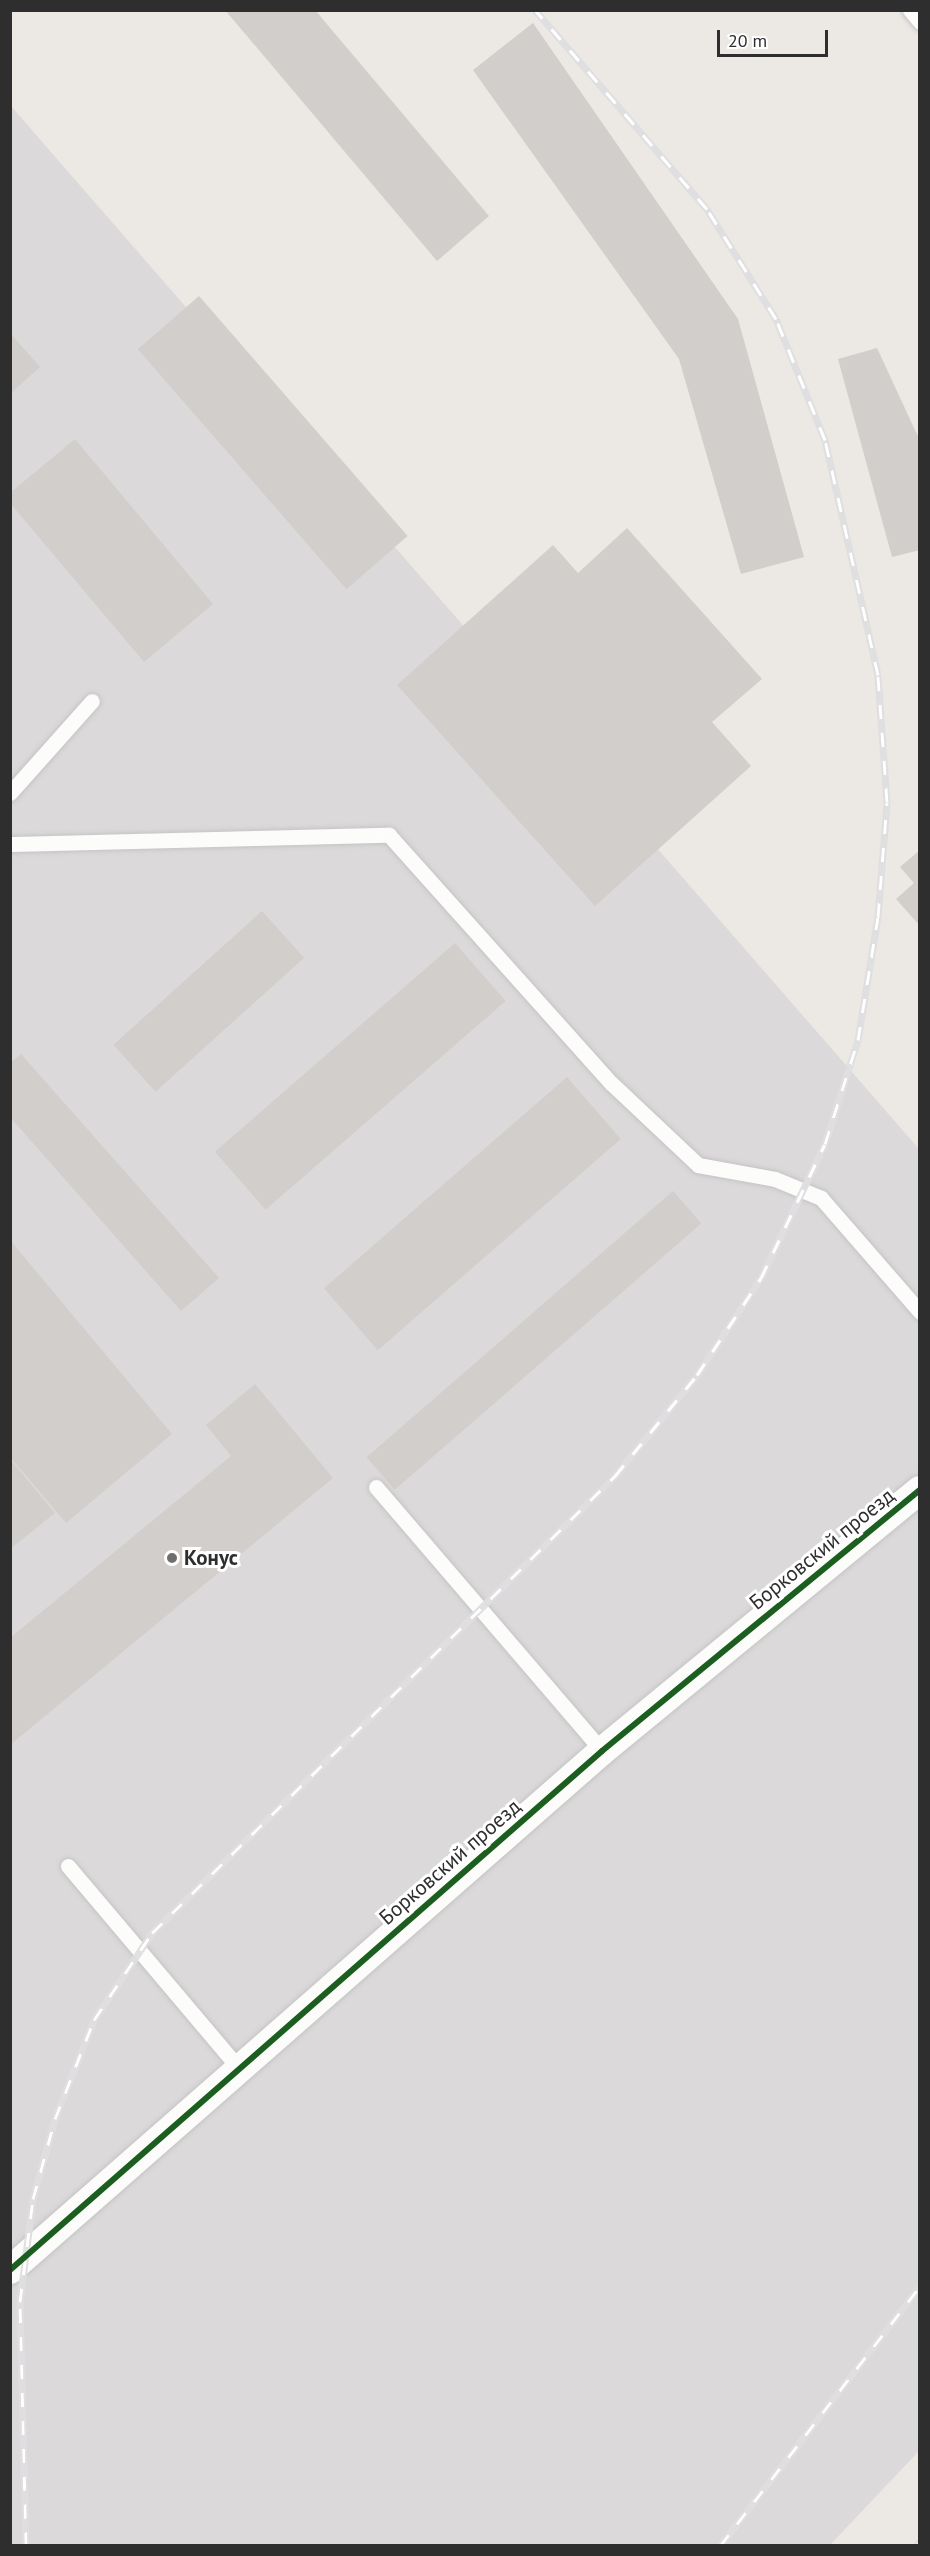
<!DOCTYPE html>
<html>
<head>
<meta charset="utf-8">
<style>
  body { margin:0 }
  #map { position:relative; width:930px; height:2556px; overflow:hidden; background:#ece8e4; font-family:"PT Sans",sans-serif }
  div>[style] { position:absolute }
  .industrial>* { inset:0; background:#dcd9db }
  .building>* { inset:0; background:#d1cecb; transform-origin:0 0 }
  .roads { filter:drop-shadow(0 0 2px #c5c4c5) drop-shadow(0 0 2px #c5c4c5) }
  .service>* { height:15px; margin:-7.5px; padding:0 7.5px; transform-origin:7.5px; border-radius:7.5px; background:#fcfcfb }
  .minor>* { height:28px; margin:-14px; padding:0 14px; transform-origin:14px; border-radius:14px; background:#fcfcfb }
  .rail>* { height:7px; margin-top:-3.5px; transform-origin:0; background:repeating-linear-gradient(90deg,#fff 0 14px,#dfdfe1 0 28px); box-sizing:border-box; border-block:2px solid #dfdfe1 }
  .cycleway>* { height:6px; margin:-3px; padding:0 3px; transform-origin:3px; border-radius:3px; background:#1b5e20 }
  .dots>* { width:16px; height:16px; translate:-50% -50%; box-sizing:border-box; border:3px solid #fff; border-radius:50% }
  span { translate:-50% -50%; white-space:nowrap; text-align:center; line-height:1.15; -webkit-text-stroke:6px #fff; paint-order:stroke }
  .street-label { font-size:21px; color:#2e2e2e }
  .poi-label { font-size:21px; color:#2e2e2e; font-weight:700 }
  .left { translate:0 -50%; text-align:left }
  .frame { position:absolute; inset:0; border:12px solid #2e2e2e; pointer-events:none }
  .scale { position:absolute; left:717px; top:30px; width:111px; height:27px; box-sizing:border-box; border:3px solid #2e2e2e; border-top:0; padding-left:8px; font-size:18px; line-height:21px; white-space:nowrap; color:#2e2e2e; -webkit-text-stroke:4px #fff; paint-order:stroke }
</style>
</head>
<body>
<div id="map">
  <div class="industrial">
    <div style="clip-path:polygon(10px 105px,919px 1149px,919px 2451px,830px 2545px,11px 2545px)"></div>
  </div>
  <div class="building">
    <div style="clip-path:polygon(225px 10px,315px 10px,489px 216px,437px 261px)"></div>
    <div style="clip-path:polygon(533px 23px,738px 319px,804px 557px,741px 574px,679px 359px,473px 70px)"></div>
    <div style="left:199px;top:296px;width:318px;height:81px;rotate:49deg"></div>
    <div style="clip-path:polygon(10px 333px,40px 367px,10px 394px)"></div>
    <div style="clip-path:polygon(877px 348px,920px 441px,920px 550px,892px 557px,838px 359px)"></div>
    <div style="clip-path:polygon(75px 439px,213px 604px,144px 662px,10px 503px,10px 493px)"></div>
    <div style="clip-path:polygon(627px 528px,762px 679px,712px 722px,751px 766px,595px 906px,397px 685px,553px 545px,578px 573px)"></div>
    <div style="clip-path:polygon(920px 850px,920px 926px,896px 899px,914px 883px,900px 867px)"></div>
    <div style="left:262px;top:911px;width:63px;height:200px;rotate:48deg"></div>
    <div style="left:455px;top:943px;width:77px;height:318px;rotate:49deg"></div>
    <div style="clip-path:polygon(21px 1054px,219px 1278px,181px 1311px,10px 1117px,10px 1063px)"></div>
    <div style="left:567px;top:1077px;width:82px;height:322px;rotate:49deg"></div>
    <div style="left:673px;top:1191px;width:43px;height:406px;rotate:49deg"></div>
    <div style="clip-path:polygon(10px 1240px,172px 1434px,66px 1523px,10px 1457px)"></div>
    <div style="clip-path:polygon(255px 1384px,333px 1478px,10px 1745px,10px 1638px,231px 1456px,206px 1425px)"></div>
    <div style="clip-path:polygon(10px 1459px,55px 1513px,10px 1549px)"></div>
  </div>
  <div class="roads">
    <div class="service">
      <div style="left:910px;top:10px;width:16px;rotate:50deg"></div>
      <div style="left:10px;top:793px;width:123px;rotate:-48.3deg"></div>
      <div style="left:10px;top:844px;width:379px;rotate:-1.4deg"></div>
      <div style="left:389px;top:835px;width:333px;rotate:48.2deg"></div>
      <div style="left:611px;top:1083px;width:120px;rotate:43.3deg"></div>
      <div style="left:698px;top:1165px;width:78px;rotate:10.3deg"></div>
      <div style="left:775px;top:1179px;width:50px;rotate:22.4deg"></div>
      <div style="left:821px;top:1198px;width:151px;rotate:49deg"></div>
      <div style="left:376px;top:1487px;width:348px;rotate:49.4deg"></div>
      <div style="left:68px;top:1866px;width:265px;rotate:49.8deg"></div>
    </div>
    <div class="minor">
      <div style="left:10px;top:2270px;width:787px;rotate:-41.24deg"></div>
      <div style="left:602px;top:1751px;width:411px;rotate:-39.4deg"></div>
    </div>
  </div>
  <div class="rail">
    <div style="left:26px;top:2546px;width:244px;rotate:-91.4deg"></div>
    <div style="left:20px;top:2302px;width:104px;rotate:-82.8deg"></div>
    <div style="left:33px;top:2199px;width:83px;rotate:-74.6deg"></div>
    <div style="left:55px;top:2119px;width:106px;rotate:-68.5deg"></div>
    <div style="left:94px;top:2020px;width:105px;rotate:-56.3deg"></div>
    <div style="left:152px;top:1933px;width:651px;rotate:-44.63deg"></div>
    <div style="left:615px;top:1476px;width:130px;rotate:-50.9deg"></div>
    <div style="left:697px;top:1375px;width:116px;rotate:-56.6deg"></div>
    <div style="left:761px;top:1278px;width:148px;rotate:-64.5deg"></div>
    <div style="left:825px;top:1144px;width:109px;rotate:-72.4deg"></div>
    <div style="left:858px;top:1040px;width:125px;rotate:-80.8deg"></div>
    <div style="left:878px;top:917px;width:115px;rotate:-85.5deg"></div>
    <div style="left:887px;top:802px;width:127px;rotate:-94.1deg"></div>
    <div style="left:878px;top:675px;width:241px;rotate:-102.7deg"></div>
    <div style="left:825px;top:440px;width:131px;rotate:-112deg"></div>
    <div style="left:776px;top:319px;width:130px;rotate:-122.1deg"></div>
    <div style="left:707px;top:209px;width:263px;rotate:-130.8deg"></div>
    <div style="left:720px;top:2546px;width:328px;rotate:-52.4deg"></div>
    <div style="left:916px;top:2546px;width:6px;rotate:-45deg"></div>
  </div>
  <div class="cycleway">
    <div style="left:10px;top:2270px;width:787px;rotate:-41.24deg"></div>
    <div style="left:602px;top:1751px;width:411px;rotate:-39.4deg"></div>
  </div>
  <div class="dots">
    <div style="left:172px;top:1558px;background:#706f6e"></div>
  </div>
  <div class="street-label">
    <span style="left:822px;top:1549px;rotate:-39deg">Борковский проезд</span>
    <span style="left:450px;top:1862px;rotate:-41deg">Борковский проезд</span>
  </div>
  <div class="poi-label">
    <span class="left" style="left:184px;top:1558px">Конус</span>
  </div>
  <div class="frame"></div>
  <div class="scale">20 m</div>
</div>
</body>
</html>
